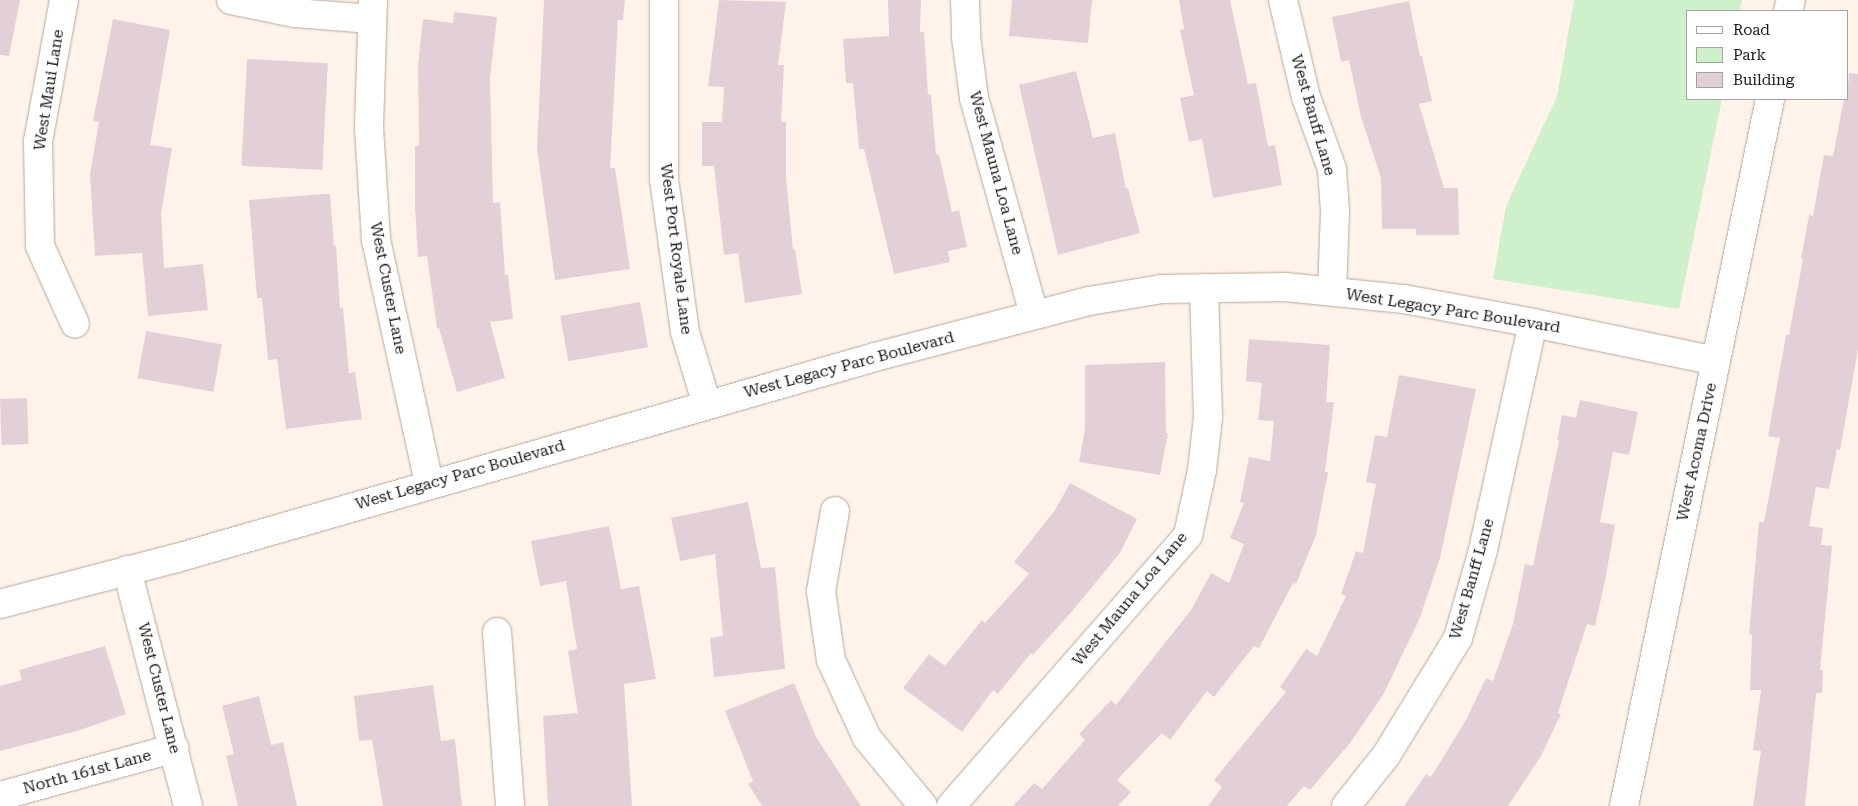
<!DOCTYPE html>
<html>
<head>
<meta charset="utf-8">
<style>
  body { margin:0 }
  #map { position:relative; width:1858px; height:806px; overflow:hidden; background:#fff3ea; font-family:"Roboto Serif",serif }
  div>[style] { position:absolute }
  .green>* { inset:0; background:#cef1cc }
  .building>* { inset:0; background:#e3d0d7; transform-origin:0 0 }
  .roads { filter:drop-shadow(0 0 1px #b5a89c) drop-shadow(0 0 1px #b5a89c) }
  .minor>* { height:28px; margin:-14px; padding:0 14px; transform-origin:14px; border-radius:14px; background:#fff }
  span { translate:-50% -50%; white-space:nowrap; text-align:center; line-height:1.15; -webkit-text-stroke:4px #fff; paint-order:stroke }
  .street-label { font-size:16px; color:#1e1915 }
  .legend { position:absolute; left:1686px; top:10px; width:162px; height:90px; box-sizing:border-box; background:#fff; border:1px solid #a5a3a1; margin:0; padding:6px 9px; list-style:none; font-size:15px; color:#1e1915 }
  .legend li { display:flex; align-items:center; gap:10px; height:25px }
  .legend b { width:25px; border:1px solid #a5a3a1 }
</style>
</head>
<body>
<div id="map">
  <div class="green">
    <div style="clip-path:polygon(1574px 0,1742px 0,1740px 11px,1687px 11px,1687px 99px,1722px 99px,1679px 309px,1493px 279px,1506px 206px,1557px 96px)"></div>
  </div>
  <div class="building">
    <div style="clip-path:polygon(0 0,20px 0,9px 56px,0 55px)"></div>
    <div style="clip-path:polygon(544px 0,625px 0,623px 20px,618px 20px,610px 168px,615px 168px,630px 269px,555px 280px,537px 148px)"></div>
    <div style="clip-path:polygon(719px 0,786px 2px,778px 65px,784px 65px,781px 122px,786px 122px,786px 178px,793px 250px,795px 249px,802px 294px,745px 303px,738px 253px,724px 255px,714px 166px,702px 166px,702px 122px,722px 122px,724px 87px,708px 86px)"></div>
    <div style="clip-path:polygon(888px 0,921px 0,920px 32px,924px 32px,928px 95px,931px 94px,936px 155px,939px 154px,952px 212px,959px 210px,967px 247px,948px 251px,950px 262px,894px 274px,864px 149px,859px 149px,853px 83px,846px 83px,843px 39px,889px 36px)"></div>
    <div style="clip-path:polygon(1012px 0,1092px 0,1088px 43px,1009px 36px)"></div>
    <div style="clip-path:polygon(1179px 0,1230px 0,1248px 84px,1256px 83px,1268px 146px,1275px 145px,1282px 185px,1213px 198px,1202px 139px,1189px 142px,1180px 98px,1194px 95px,1180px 30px,1184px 29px)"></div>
    <div style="clip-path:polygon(1409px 1px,1420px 56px,1422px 56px,1432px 101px,1419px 104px,1444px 188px,1458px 188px,1459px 235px,1416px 235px,1416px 229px,1382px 229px,1381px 178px,1361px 117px,1349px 60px,1341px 62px,1332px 17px)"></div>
    <div style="clip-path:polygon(454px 12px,497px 17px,490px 78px,493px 203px,500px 202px,505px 275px,508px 275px,513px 319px,490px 322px,505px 378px,457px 392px,439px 328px,437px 328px,427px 256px,418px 257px,415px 208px,415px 146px,419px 146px,418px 65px,423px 19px,453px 23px)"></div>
    <div style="clip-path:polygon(113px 19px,170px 30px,150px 145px,172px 148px,161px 213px,164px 268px,203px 264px,208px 310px,148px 316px,142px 253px,95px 256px,90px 174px,99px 122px,93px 121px)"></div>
    <div style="left:247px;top:59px;width:81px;height:107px;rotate:3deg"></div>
    <div style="clip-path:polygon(1076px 71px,1093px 138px,1115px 133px,1126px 189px,1128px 188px,1140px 233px,1058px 255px,1019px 85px)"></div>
    <div style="clip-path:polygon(1849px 73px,1858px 74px,1858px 349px,1840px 450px,1837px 449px,1829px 489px,1816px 487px,1809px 526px,1823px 528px,1821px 545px,1832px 546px,1820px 670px,1823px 670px,1822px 693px,1816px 693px,1805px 806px,1753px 806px,1761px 751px,1753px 750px,1761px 690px,1750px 690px,1752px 635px,1749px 634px,1759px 522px,1764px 522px,1780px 438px,1768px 436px,1786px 335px,1789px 335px,1803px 259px,1801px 259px,1809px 215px,1813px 216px,1824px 155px,1833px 156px,1844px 99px,1847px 99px)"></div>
    <div style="clip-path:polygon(322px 194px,330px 194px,334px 246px,336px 245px,340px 308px,343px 308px,349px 373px,355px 372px,362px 419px,286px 429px,277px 359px,268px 360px,262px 298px,257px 298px,249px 200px)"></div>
    <div style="left:640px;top:302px;width:46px;height:81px;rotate:80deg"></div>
    <div style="left:146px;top:331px;width:77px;height:48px;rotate:10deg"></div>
    <div style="clip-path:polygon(1249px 339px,1330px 345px,1326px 402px,1334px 402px,1325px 472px,1328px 472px,1316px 535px,1296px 584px,1293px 583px,1259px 648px,1254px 646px,1214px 697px,1207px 691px,1170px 740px,1162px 733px,1117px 780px,1131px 792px,1118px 806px,1013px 806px,1034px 783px,1042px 789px,1085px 740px,1079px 734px,1111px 700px,1116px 705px,1191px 610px,1211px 573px,1229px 583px,1244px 544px,1230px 538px,1244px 503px,1240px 502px,1249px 457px,1270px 461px,1274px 421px,1258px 420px,1262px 383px,1246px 381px)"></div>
    <div style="clip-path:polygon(1165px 362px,1166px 433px,1168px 433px,1160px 475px,1079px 462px,1085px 429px,1085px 365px)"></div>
    <div style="clip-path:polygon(1399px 375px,1476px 389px,1440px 558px,1419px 620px,1383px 695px,1350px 743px,1310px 790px,1304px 786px,1287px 806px,1208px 806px,1222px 787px,1214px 780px,1286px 692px,1280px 687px,1306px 649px,1317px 656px,1346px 596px,1341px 594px,1356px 551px,1363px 553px,1376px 484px,1366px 482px,1375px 435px,1387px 437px)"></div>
    <div style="left:27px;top:398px;width:46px;height:27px;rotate:88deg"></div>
    <div style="clip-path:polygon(1580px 400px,1638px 412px,1629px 455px,1613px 452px,1600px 522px,1615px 525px,1605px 581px,1595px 626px,1587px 624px,1558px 713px,1561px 714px,1541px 756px,1508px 806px,1404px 806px,1426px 774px,1431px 777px,1466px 720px,1486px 678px,1493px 681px,1513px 624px,1525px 564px,1533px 566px,1559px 441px,1557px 440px,1562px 415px,1576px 418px)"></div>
    <div style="clip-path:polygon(1070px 483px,1137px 519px,1120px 553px,1074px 609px,1033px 655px,1031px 653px,998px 694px,993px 690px,962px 732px,903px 688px,929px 654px,945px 666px,982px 620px,985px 623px,1029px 574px,1014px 562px,1055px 510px)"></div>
    <div style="clip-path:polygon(748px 502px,761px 568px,775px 567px,785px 669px,714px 677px,710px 638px,723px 636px,715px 554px,680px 561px,671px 518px)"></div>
    <div style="clip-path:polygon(609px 526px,621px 589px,639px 586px,656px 679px,624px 684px,632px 806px,548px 806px,543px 716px,578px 713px,568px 651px,577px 649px,566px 581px,540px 586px,531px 541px)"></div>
    <div style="clip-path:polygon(105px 646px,126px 714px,77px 731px,0 751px,0 686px,22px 680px,19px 670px)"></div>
    <div style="clip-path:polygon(794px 683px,816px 737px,861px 806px,762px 806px,748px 784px,753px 781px,725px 711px)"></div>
    <div style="clip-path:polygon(433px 685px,441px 741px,455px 739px,462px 806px,383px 806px,372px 740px,359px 741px,354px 696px)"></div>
    <div style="clip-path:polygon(259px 696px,271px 745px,283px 742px,297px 806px,238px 806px,226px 756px,234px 754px,222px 706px)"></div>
  </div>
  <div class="roads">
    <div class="minor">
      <div style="left:64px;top:0;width:143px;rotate:100.4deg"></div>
      <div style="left:38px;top:141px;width:105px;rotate:88.9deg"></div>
      <div style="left:40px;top:246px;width:85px;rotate:65.8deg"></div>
      <div style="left:231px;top:0;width:65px;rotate:11.5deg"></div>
      <div style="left:295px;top:13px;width:77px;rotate:4.5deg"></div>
      <div style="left:373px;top:0;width:128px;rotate:91.8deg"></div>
      <div style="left:369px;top:128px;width:112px;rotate:86.4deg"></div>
      <div style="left:376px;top:240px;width:250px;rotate:77.7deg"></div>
      <div style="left:664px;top:0;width:179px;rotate:90deg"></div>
      <div style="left:664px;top:179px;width:154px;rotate:82.2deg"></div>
      <div style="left:685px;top:332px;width:76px;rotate:73.2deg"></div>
      <div style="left:965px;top:0;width:37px;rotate:88deg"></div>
      <div style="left:966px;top:37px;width:62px;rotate:82.5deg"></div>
      <div style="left:974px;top:98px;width:225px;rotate:74.5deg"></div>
      <div style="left:1283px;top:0;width:100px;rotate:76.7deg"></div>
      <div style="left:1306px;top:97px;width:77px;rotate:70.1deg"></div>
      <div style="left:1332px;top:169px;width:42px;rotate:85.9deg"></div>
      <div style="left:1335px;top:211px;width:80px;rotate:92.1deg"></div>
      <div style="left:1788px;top:11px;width:11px;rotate:-75deg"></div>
      <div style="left:835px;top:511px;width:81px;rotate:99.9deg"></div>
      <div style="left:821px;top:591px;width:70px;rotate:81.8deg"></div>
      <div style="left:831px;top:660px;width:86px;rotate:65.2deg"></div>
      <div style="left:867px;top:738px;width:88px;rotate:50.5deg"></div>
      <div style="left:127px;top:570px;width:244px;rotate:75.5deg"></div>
      <div style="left:0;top:604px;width:183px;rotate:-14.6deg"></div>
      <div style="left:177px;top:558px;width:726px;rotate:-16.06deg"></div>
      <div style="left:875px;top:357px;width:221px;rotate:-14.7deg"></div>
      <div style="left:1089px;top:301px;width:74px;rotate:-9.3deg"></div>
      <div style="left:1162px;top:289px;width:123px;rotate:-0.9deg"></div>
      <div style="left:1285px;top:287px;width:120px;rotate:5.8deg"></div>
      <div style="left:1404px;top:299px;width:131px;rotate:10.5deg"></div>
      <div style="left:1533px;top:323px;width:187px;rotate:11.7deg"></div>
      <div style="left:497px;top:632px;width:174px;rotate:85.7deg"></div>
      <div style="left:0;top:796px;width:181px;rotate:-15.3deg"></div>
      <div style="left:951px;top:806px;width:360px;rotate:-48.8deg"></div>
      <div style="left:1188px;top:535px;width:66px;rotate:-77.8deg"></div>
      <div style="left:1202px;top:470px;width:53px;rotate:-83.5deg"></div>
      <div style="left:1208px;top:417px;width:129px;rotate:-91.8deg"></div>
      <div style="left:1346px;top:806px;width:66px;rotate:-51.7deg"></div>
      <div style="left:1387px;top:754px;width:136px;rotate:-58.5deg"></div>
      <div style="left:1458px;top:638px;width:91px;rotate:-74.1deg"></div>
      <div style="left:1483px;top:550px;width:232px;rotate:-77.6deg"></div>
      <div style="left:1624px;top:806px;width:722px;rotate:-78.33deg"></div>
    </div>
  </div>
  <div class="street-label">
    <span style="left:49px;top:90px;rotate:-81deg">West Maui Lane</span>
    <span style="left:1313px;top:115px;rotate:74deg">West Banff Lane</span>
    <span style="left:996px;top:173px;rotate:75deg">West Mauna Loa Lane</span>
    <span style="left:676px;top:249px;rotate:83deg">West Port Royale Lane</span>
    <span style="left:388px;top:288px;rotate:79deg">West Custer Lane</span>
    <span style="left:1453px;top:311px;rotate:9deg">West Legacy Parc Boulevard</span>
    <span style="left:849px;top:365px;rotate:-15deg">West Legacy Parc Boulevard</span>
    <span style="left:1697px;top:452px;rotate:-78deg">West Acoma Drive</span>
    <span style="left:460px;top:475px;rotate:-16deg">West Legacy Parc Boulevard</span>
    <span style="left:1472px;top:579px;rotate:-74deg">West Banff Lane</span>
    <span style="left:1130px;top:599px;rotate:-50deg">West Mauna Loa Lane</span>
    <span style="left:159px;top:688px;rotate:76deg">West Custer Lane</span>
    <span style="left:87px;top:772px;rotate:-15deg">North 161st Lane</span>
  </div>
  <ul class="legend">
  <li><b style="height:6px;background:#fff"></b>Road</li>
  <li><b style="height:14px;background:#cef1cc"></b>Park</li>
  <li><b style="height:14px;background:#e3d0d7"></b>Building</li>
  </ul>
</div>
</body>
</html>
